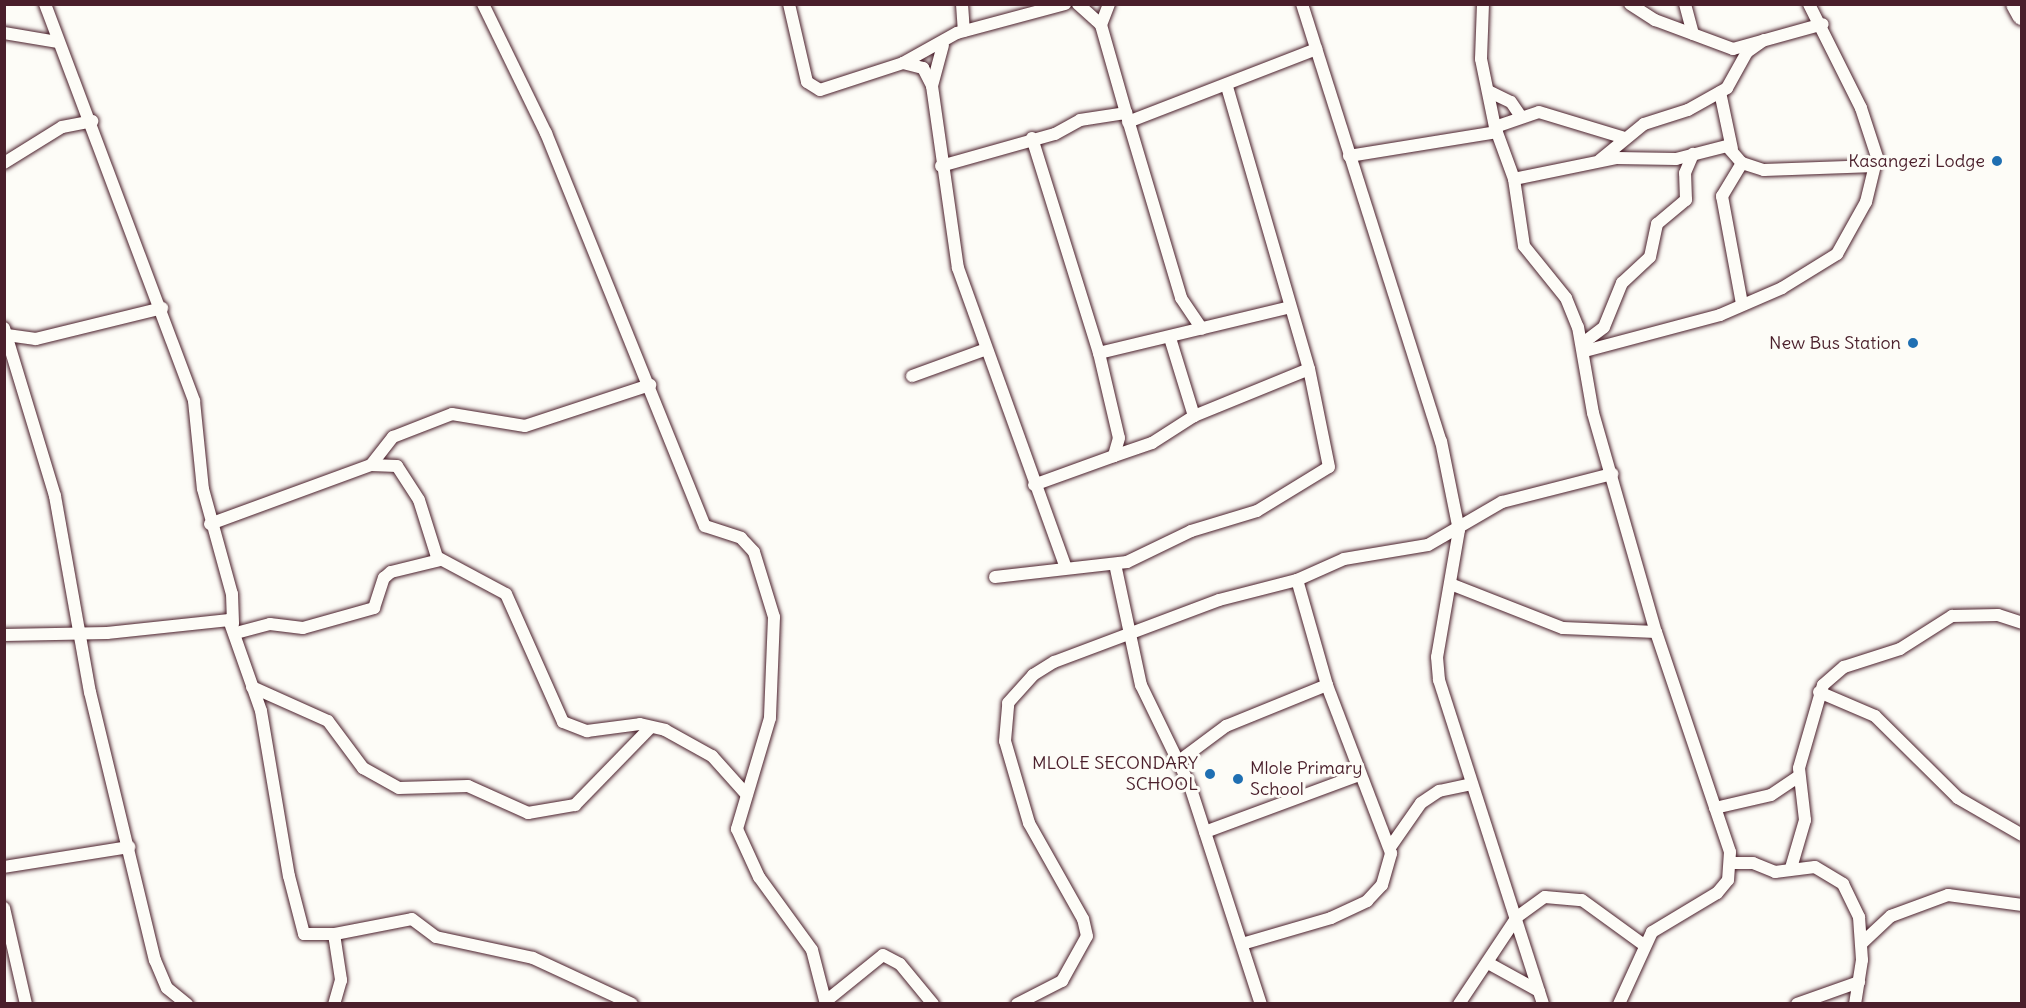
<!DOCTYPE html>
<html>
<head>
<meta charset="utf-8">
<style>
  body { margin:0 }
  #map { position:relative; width:2026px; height:1008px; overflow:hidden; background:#fdfcf7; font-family:Delius,sans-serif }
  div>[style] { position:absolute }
  .roads { filter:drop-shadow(0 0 2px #4a1f2b) drop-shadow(0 0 2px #4a1f2b) }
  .minor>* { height:12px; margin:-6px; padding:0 6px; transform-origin:6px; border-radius:6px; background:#fdfcf7 }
  .primary>* { height:20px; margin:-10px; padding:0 10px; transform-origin:10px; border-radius:10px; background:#fdfcf7 }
  .dots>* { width:16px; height:16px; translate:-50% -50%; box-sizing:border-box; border:3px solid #fdfcf7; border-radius:50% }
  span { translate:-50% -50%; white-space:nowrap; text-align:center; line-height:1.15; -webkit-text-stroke:6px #fdfcf7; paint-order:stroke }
  .poi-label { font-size:18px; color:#4a1f2b }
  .right { translate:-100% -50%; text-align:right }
  .left { translate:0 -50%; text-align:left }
  .frame { position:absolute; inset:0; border:6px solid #4a1f2b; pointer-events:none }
</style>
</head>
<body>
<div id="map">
  <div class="roads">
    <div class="minor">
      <div style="left:45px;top:4px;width:424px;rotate:69.4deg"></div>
      <div style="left:194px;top:401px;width:88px;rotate:84.2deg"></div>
      <div style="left:203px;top:489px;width:109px;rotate:74.6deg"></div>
      <div style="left:232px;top:594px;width:30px;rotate:88deg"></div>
      <div style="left:483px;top:4px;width:144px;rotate:64deg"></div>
      <div style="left:546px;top:133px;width:424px;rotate:68deg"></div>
      <div style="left:705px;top:526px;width:38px;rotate:18deg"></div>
      <div style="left:741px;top:538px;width:19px;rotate:47deg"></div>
      <div style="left:754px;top:552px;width:68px;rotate:72.9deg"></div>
      <div style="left:774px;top:617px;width:101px;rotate:92.3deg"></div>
      <div style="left:770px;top:718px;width:116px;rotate:106.6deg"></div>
      <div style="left:737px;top:829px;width:53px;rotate:65.4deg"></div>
      <div style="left:759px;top:877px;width:90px;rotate:54deg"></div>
      <div style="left:812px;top:950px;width:56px;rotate:75.5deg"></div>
      <div style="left:789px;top:4px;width:80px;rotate:77deg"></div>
      <div style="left:807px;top:82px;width:15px;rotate:32deg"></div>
      <div style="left:820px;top:90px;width:87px;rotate:-18deg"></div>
      <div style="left:903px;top:63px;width:62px;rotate:-29.1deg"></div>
      <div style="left:957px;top:33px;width:112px;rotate:-15deg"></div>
      <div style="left:962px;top:4px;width:27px;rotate:86deg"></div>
      <div style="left:1078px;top:4px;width:31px;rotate:42deg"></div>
      <div style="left:1109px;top:4px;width:22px;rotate:111deg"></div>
      <div style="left:1101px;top:25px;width:91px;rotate:74.1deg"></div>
      <div style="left:1126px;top:113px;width:193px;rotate:73.4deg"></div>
      <div style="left:1181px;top:298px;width:37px;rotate:56deg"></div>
      <div style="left:1302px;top:4px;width:459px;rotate:72.4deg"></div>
      <div style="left:1441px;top:441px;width:91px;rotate:78.6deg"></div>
      <div style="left:1459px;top:530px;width:129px;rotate:99.8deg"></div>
      <div style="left:1437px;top:657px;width:23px;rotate:85deg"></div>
      <div style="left:1439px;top:680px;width:340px;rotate:72.2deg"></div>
      <div style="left:1483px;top:4px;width:55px;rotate:92.1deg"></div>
      <div style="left:1481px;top:59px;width:69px;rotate:78.4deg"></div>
      <div style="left:1495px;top:127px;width:55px;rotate:69.9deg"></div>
      <div style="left:1514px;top:179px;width:68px;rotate:81.5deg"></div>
      <div style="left:1524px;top:246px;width:67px;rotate:51.1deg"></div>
      <div style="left:1566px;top:298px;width:31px;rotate:68deg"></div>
      <div style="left:1578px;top:327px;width:87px;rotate:80.1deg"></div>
      <div style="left:1593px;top:413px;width:228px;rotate:74deg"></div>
      <div style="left:1656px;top:632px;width:232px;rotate:71.4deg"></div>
      <div style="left:1730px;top:852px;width:28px;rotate:94deg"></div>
      <div style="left:1728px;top:880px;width:17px;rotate:130deg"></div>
      <div style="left:1717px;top:893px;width:76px;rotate:149deg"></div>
      <div style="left:1652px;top:932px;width:79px;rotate:114.6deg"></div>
      <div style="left:1630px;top:4px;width:30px;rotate:33deg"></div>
      <div style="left:1655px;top:20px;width:83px;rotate:20.4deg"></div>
      <div style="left:1733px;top:49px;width:93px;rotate:-15.5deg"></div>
      <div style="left:1685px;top:4px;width:31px;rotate:75deg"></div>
      <div style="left:4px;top:33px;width:55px;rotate:9.5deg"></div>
      <div style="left:903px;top:63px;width:21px;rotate:14deg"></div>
      <div style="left:923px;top:68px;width:20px;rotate:63deg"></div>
      <div style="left:932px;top:86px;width:184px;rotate:81.9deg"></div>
      <div style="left:958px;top:268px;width:316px;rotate:70.2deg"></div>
      <div style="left:932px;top:86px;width:42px;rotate:-75deg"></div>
      <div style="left:1488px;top:91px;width:25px;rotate:26deg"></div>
      <div style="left:1511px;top:102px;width:18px;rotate:56deg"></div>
      <div style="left:1720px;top:92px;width:58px;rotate:78.1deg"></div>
      <div style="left:1128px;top:122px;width:202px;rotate:-21.2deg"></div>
      <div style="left:1495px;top:127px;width:46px;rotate:-18.8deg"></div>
      <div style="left:1539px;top:112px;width:87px;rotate:16.8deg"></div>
      <div style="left:1032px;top:138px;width:225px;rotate:72.7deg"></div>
      <div style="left:1099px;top:353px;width:87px;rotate:76.8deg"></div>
      <div style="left:1119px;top:438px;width:19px;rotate:106deg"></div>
      <div style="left:1114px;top:456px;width:85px;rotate:160.1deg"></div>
      <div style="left:1349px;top:156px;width:150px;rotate:-9.2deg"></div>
      <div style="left:1600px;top:160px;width:57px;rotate:-39.3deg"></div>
      <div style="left:1644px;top:124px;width:46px;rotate:-17.7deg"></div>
      <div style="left:1688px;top:110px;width:45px;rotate:-29.4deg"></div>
      <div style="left:1727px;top:88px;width:41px;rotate:-60.9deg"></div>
      <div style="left:1747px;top:52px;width:21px;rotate:-35deg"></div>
      <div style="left:4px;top:163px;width:68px;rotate:-31.8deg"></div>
      <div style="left:62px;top:127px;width:31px;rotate:-11deg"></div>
      <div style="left:1742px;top:163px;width:39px;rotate:121deg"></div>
      <div style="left:1722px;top:196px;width:110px;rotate:79.5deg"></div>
      <div style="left:941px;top:166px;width:118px;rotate:-15.7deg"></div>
      <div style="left:1055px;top:134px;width:29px;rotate:-29deg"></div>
      <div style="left:1080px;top:120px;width:47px;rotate:-8.7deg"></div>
      <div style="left:1514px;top:179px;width:104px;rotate:-11.6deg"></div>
      <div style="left:1616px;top:158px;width:60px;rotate:1deg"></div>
      <div style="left:1676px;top:159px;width:53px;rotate:-14.3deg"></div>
      <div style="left:1727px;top:146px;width:23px;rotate:49deg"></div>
      <div style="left:1742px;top:163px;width:23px;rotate:18deg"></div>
      <div style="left:1764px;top:170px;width:111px;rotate:-2.1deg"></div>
      <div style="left:4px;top:328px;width:176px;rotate:73.1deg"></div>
      <div style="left:55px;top:496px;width:199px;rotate:79.9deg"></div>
      <div style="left:90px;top:692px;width:276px;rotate:76.4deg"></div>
      <div style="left:155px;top:960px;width:30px;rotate:67deg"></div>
      <div style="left:167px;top:988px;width:26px;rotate:39deg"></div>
      <div style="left:7px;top:335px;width:29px;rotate:8deg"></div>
      <div style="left:36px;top:339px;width:130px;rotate:-13.8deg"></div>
      <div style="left:1170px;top:338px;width:82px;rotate:72.9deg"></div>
      <div style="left:1583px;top:343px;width:26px;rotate:-37deg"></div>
      <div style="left:1604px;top:327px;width:48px;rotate:-67.8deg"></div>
      <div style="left:1622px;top:283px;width:38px;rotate:-43deg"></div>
      <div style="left:1650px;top:257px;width:34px;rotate:-78deg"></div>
      <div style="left:1657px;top:224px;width:38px;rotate:-40deg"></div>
      <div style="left:1686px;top:200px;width:27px;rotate:-92deg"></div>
      <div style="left:1685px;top:173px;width:21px;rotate:-67deg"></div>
      <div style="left:1585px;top:351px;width:140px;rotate:-14.9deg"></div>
      <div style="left:1720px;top:315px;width:68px;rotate:-23.5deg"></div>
      <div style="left:1782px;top:288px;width:65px;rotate:-31.7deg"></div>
      <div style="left:1837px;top:254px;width:60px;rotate:-60.9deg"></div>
      <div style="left:1866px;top:202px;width:46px;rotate:-76.3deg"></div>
      <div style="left:1877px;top:157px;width:52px;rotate:-108.1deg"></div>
      <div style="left:1861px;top:108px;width:116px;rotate:-116.6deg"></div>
      <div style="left:1099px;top:353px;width:196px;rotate:-13.5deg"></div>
      <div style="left:912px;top:376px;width:77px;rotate:-19.9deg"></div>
      <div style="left:1114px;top:456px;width:40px;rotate:-18.9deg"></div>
      <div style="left:1152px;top:443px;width:50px;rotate:-32.7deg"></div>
      <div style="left:1194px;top:416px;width:124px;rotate:-22.2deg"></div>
      <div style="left:371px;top:465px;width:36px;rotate:-52deg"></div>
      <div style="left:393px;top:437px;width:63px;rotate:-21.3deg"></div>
      <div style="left:452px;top:414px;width:74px;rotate:9.3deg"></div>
      <div style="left:525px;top:426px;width:132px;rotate:-18.2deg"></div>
      <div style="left:210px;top:524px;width:171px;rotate:-20.1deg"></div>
      <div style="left:371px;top:465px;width:26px;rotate:2deg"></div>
      <div style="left:397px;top:466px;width:40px;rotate:57.1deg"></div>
      <div style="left:419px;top:500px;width:60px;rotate:72.5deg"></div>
      <div style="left:437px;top:557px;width:78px;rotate:28.2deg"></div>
      <div style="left:506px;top:594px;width:140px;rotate:66deg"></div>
      <div style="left:563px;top:722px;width:26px;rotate:21deg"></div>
      <div style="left:587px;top:731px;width:53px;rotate:-7.5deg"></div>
      <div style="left:640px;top:724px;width:26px;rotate:13deg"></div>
      <div style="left:665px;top:730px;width:54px;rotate:29deg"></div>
      <div style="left:712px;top:756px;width:52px;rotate:48.1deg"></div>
      <div style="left:1115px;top:564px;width:124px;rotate:77.9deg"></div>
      <div style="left:1141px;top:685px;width:112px;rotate:64.1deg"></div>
      <div style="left:1190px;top:786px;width:229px;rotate:72deg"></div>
      <div style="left:995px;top:577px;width:133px;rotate:-6.5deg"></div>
      <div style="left:1127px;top:562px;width:71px;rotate:-25.8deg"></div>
      <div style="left:1191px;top:531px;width:69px;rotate:-16.9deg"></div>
      <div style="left:1257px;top:511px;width:84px;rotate:-31.4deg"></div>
      <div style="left:1329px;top:467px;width:100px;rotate:-101.5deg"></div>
      <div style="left:1309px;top:369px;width:294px;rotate:-106.2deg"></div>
      <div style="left:1453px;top:585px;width:118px;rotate:21.4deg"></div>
      <div style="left:1563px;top:628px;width:93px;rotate:2.5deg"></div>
      <div style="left:236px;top:633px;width:35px;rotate:-15deg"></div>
      <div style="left:270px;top:624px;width:33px;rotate:7deg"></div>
      <div style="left:303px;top:628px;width:74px;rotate:-15.7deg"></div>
      <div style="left:374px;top:608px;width:32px;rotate:-72deg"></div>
      <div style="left:384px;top:578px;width:9px;rotate:-41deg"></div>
      <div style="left:391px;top:572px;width:50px;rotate:-13.8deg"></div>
      <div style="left:4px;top:635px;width:103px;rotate:-1.1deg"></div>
      <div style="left:107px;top:633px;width:123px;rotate:-6.1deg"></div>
      <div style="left:229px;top:620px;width:96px;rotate:70.6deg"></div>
      <div style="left:261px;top:711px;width:167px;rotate:80.4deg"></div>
      <div style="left:289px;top:876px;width:60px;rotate:75.5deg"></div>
      <div style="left:304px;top:934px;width:31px"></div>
      <div style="left:335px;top:934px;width:78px;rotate:-11deg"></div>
      <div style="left:412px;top:919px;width:30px;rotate:37deg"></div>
      <div style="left:436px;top:937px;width:99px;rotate:12.2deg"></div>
      <div style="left:533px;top:958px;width:109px;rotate:24.9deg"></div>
      <div style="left:252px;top:687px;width:83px;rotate:24.1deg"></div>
      <div style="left:328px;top:721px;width:59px;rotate:53.3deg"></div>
      <div style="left:363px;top:768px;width:41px;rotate:29.1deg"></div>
      <div style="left:399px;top:788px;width:69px;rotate:-1.7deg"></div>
      <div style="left:468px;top:786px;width:66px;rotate:24.2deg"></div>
      <div style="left:528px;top:813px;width:48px;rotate:-9.7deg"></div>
      <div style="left:575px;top:805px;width:107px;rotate:-45.8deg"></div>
      <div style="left:1819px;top:692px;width:61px;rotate:23.2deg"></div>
      <div style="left:1875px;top:716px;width:117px;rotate:44.7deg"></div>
      <div style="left:1958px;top:798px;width:74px;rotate:30deg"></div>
      <div style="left:1179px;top:761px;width:59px;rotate:-36.7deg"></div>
      <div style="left:1226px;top:726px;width:109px;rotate:-22.1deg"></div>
      <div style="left:1715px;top:808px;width:57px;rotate:-13.1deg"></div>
      <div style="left:1771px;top:795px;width:34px;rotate:-34deg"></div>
      <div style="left:1205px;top:832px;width:164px;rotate:-20.3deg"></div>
      <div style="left:1391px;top:846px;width:52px;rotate:-55.1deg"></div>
      <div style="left:1421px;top:803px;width:22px;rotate:-34deg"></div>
      <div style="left:1439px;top:791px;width:33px;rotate:-12deg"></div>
      <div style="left:1730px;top:863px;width:23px"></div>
      <div style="left:1753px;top:863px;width:24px;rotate:22deg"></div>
      <div style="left:1775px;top:872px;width:40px;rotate:-7.1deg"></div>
      <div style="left:1815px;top:867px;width:33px;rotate:31deg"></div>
      <div style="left:1843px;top:884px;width:37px;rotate:64deg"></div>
      <div style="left:1859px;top:917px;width:43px;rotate:86deg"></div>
      <div style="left:1862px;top:960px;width:45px;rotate:99deg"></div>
      <div style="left:4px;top:867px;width:127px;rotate:-9.1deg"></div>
      <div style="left:1791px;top:868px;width:50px;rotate:-73.7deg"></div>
      <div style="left:1805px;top:820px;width:52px;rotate:-96.6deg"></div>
      <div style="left:1799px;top:768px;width:86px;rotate:-73.9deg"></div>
      <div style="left:1823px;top:685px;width:28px;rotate:-41deg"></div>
      <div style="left:1844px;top:667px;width:59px;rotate:-17.8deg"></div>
      <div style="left:1900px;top:649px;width:62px;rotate:-32.4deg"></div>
      <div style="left:1952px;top:616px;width:46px;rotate:-1.2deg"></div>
      <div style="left:1998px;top:615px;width:25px;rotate:18deg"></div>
      <div style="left:4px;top:908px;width:98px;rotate:77.1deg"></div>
      <div style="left:334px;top:934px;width:47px;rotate:81.3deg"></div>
      <div style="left:341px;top:980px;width:25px;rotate:106deg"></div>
      <div style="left:1862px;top:943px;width:40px;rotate:-43deg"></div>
      <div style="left:1891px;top:916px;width:61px;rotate:-20.2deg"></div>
      <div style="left:1948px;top:895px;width:75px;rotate:7.7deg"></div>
      <div style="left:1242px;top:944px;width:93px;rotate:-16.3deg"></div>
      <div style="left:1331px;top:918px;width:40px;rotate:-25deg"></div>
      <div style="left:1367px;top:901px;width:22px;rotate:-47deg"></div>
      <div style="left:1382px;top:885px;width:33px;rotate:-74deg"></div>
      <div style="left:1391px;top:853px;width:180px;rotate:-110.9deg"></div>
      <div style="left:1327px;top:685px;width:109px;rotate:-105.9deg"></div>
      <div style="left:1488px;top:963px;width:58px;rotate:28.8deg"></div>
      <div style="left:826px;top:1001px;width:73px;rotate:-38.9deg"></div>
      <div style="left:883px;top:955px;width:19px;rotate:28deg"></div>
      <div style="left:900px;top:964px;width:52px;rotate:50.5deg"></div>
      <div style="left:1017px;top:1004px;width:51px;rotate:-27.1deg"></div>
      <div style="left:1062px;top:981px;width:51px;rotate:-60.9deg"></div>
      <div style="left:1087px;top:936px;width:17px;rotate:-103deg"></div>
      <div style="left:1083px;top:919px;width:110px;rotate:-119.4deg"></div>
      <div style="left:1029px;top:823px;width:85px;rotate:-106.3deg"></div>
      <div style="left:1005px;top:741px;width:38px;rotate:-85deg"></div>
      <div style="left:1008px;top:703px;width:38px;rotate:-48deg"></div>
      <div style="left:1033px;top:675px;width:25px;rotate:-32deg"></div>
      <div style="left:1054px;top:662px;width:176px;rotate:-20.6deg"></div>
      <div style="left:1219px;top:600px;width:81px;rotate:-14.4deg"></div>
      <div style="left:1297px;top:580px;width:51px;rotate:-24.1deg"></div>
      <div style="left:1344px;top:559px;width:85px;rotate:-9.5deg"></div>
      <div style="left:1428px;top:545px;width:86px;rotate:-30.2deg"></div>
      <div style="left:1502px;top:502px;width:114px;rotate:-14.3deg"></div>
      <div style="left:1459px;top:1004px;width:105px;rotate:-56.3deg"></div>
      <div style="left:1517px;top:917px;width:34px;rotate:-36deg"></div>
      <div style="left:1545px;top:897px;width:37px;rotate:5deg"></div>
      <div style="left:1582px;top:900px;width:77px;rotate:36deg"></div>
      <div style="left:1797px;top:1004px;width:66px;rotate:-19.5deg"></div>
    </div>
    <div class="primary">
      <div style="left:2016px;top:4px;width:13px;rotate:61deg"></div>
    </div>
  </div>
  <div class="dots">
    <div style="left:1997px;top:161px;background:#1f6fb2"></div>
    <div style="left:1913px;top:343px;background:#1f6fb2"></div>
    <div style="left:1210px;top:774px;background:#1f6fb2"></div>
    <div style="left:1238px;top:779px;background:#1f6fb2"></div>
  </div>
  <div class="poi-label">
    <span class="right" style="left:1985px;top:161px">Kasangezi Lodge</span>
    <span class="right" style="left:1901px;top:343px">New Bus Station</span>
    <span class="right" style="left:1198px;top:774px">MLOLE SECONDARY<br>SCHOOL</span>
    <span class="left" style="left:1250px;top:779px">Mlole Primary<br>School</span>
  </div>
  <div class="frame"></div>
</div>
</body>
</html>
